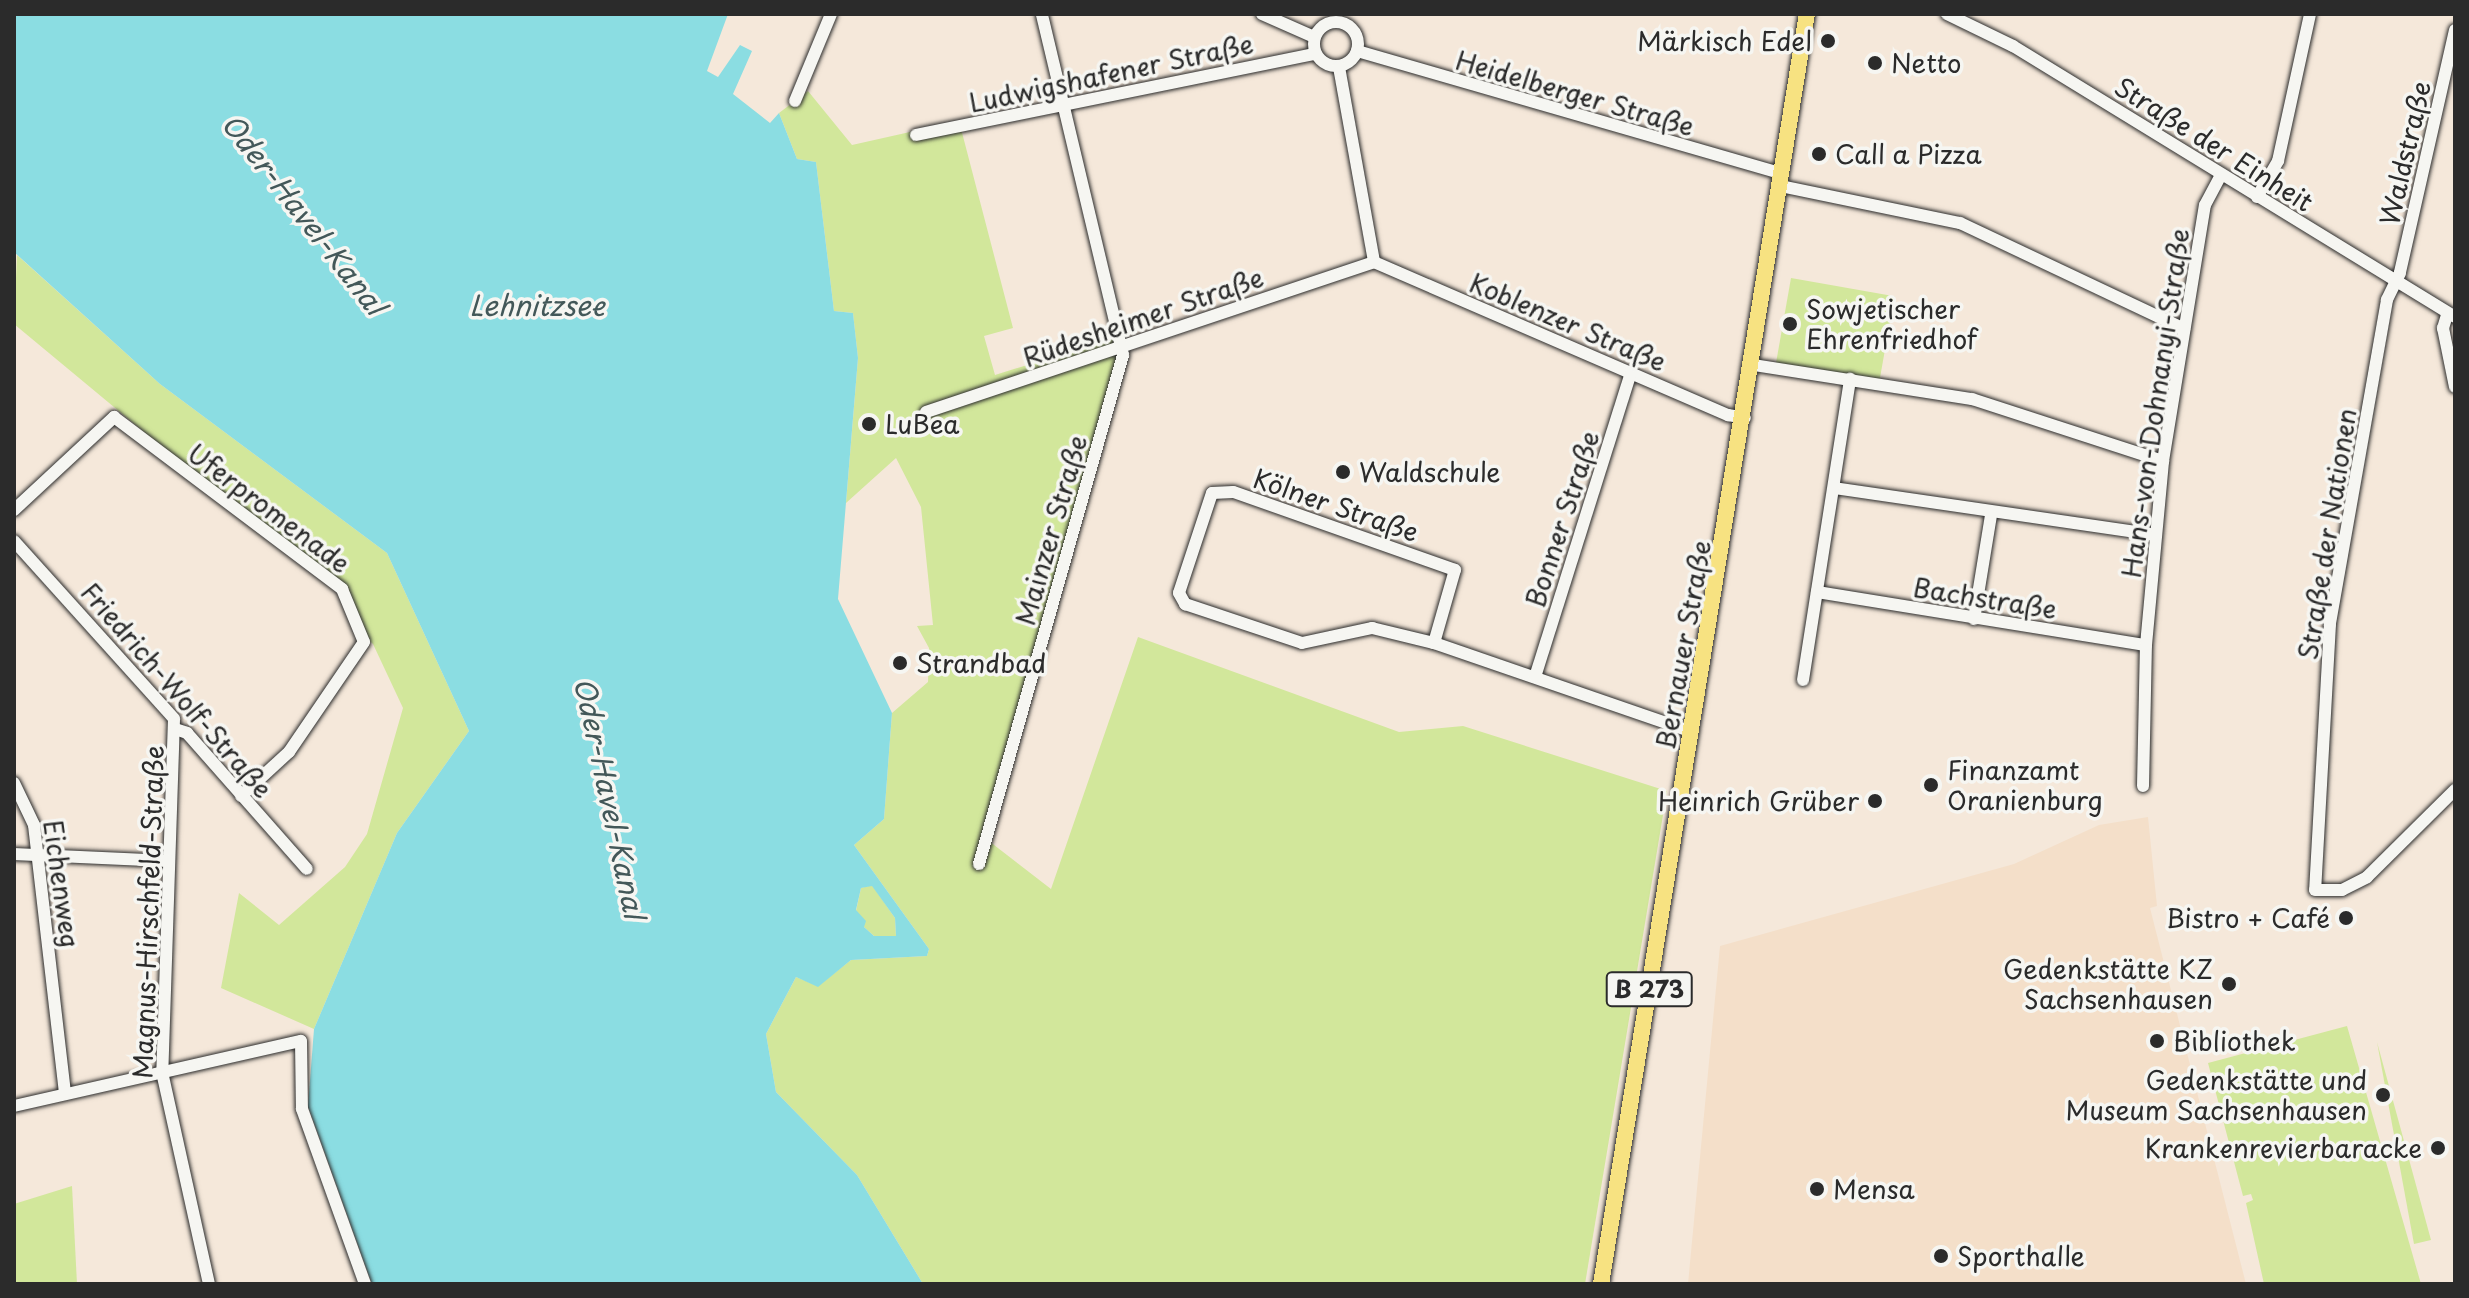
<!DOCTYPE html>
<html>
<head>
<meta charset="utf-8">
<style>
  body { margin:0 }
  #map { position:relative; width:2469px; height:1298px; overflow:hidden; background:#f5e8da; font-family:"Playpen Sans",sans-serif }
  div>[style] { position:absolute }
  .built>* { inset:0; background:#f4dfc9 }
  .green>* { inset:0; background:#d2e79b; transform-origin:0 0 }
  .water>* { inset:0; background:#8bdde2 }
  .roads { filter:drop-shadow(0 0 2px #2b2b2b) drop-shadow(0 0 2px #2b2b2b) }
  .minor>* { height:12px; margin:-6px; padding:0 6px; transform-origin:6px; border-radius:6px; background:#f6f6f2 }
  .minor>.ring { margin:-6px; padding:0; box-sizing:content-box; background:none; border:12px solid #f6f6f2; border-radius:50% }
  .major>* { height:16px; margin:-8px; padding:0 8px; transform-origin:8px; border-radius:8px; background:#f7e281 }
  .dots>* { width:22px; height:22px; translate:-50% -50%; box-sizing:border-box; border:4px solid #f6f6f2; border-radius:50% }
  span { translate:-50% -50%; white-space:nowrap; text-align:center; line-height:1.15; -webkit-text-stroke:7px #f6f6f2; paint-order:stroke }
  .shield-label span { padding:2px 6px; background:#f6f6f2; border:2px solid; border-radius:6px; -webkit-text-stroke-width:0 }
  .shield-label { font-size:24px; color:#2b2b2b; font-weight:700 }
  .poi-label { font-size:26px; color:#2b2b2b }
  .right { translate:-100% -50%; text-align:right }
  .left { translate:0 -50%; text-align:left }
  .street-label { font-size:26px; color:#2b2b2b }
  .water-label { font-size:28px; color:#435859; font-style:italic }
  .frame { position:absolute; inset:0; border:16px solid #2b2b2b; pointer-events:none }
</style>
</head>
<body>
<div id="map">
  <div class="built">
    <div style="clip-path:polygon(2148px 817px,2157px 906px,2150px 908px,2246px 1284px,1688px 1284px,1720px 946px,2014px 864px,2099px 825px)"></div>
  </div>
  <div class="green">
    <div style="clip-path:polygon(808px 91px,852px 145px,959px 121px,1013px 328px,984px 336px,995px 375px,1123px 335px,985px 838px,1051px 889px,1138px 637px,1399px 732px,1463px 726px,1667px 791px,1585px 1284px,923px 1284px,857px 1175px,776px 1092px,766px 1034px,796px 977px,818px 986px,851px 960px,927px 956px,929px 949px,854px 845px,884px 819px,892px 713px,928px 682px,929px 648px,917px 626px,933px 625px,921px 507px,896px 458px,846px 503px,858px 358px,853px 313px,834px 311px,816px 162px,797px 159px,779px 113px)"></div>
    <div style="clip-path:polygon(17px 255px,160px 384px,387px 553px,469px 731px,397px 833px,314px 1029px,221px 988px,239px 893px,279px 925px,345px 867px,367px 834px,403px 708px,373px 644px,356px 629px,338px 593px,14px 324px)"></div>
    <div style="left:1791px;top:278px;width:105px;height:92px;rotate:10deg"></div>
    <div style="clip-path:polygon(872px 885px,895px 918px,896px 936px,874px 936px,864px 927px,856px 911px,861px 888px)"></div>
    <div style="clip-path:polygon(2347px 1026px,2421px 1284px,2264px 1284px,2246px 1203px,2253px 1200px,2251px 1194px,2243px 1196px,2208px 1063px)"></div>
    <div style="clip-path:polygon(2377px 1042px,2431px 1240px,2414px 1244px)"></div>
    <div style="clip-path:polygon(72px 1186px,77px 1284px,14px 1284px,14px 1204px)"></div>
  </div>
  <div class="water">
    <div style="clip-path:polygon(evenodd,14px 14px,728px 14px,707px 71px,718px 77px,740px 45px,752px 51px,733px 94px,770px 123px,779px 113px,797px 159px,816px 162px,834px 311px,853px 313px,858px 358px,838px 599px,892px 713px,884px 819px,854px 845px,929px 949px,927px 956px,851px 960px,818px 987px,796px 977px,766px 1034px,776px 1092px,857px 1175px,923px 1284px,372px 1284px,308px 1106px,314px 1029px,397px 833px,469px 731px,387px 553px,160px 384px,14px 252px,14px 14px,872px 886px,895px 918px,896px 936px,874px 936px,864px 927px,866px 921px,856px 910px,861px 888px,872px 886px)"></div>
  </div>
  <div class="roads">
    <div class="minor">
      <div style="left:1262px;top:14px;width:57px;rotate:23.9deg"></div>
      <div style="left:1947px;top:14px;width:73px;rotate:25.9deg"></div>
      <div style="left:2013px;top:46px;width:518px;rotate:31.51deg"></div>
      <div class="ring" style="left:1314px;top:22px;width:32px;height:32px"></div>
      <div style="left:2455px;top:30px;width:249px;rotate:102.8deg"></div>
      <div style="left:2400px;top:273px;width:30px;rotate:116deg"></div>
      <div style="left:2387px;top:300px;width:329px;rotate:100deg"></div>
      <div style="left:2330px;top:624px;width:266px;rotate:93.2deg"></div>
      <div style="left:2315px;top:890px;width:27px"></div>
      <div style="left:2342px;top:890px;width:28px;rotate:-27deg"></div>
      <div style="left:2367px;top:877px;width:124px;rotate:-44.7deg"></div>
      <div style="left:1357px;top:51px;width:443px;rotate:16.1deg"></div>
      <div style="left:1339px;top:67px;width:198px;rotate:79.8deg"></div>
      <div style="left:795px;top:101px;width:94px;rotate:-67.5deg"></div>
      <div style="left:916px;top:135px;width:407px;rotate:-11.5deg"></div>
      <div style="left:1781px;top:186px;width:183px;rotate:11.7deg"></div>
      <div style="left:1960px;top:223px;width:248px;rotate:25.3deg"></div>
      <div style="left:2257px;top:197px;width:42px;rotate:-59.7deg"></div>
      <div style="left:2278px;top:161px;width:150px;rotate:-77.7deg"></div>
      <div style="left:1374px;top:262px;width:386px;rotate:23.4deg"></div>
      <div style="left:1728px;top:415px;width:17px;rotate:10deg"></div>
      <div style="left:2447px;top:315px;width:14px;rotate:107deg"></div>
      <div style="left:2443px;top:328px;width:60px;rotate:78.5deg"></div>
      <div style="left:1754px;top:365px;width:221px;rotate:8.9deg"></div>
      <div style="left:1972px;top:399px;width:201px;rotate:18deg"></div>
      <div style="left:926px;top:412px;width:472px;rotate:-18.5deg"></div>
      <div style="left:1834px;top:488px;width:325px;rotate:8.3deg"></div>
      <div style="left:14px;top:510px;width:137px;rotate:-42.9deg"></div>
      <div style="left:114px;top:417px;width:286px;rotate:37deg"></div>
      <div style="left:342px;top:589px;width:57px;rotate:67.5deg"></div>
      <div style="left:364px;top:642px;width:133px;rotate:124.3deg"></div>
      <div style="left:289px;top:752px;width:65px;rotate:137.5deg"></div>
      <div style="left:14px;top:541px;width:239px;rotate:48deg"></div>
      <div style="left:174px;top:719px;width:353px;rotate:91.9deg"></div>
      <div style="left:162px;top:1072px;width:217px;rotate:77.5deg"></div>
      <div style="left:1817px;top:592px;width:333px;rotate:9.2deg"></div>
      <div style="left:1974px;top:619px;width:105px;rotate:-80.7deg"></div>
      <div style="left:1434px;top:643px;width:76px;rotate:-74deg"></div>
      <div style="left:1455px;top:570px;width:235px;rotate:-160.6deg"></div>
      <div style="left:1233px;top:492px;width:21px;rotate:177deg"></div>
      <div style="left:1212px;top:493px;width:105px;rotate:108.3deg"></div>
      <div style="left:1179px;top:593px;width:13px;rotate:61deg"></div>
      <div style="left:1185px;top:604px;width:123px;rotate:18.4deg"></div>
      <div style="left:1302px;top:643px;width:72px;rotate:-12.1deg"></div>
      <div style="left:1372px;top:628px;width:64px;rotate:13.6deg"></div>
      <div style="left:1434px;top:643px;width:273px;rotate:19deg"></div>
      <div style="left:1535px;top:677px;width:319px;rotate:-72.5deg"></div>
      <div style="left:1803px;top:680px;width:305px;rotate:-81.1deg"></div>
      <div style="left:175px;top:729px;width:13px;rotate:18deg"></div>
      <div style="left:187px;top:733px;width:181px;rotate:48.6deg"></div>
      <div style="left:14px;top:783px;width:47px;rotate:64.5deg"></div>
      <div style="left:34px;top:825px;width:269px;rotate:83.4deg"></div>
      <div style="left:2143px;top:786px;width:141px;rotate:-88.8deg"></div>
      <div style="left:2146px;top:645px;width:185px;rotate:-84.7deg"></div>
      <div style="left:2163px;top:461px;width:259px;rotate:-80.7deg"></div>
      <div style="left:2205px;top:205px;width:34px;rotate:-62deg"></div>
      <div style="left:14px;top:854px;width:154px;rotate:2.6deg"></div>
      <div style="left:979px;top:864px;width:529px;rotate:-74.2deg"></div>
      <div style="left:1123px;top:355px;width:350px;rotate:-103.4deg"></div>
      <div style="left:14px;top:1106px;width:294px;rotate:-12.8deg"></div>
      <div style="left:301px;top:1041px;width:68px;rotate:89.2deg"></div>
      <div style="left:302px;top:1109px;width:186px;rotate:70.2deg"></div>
    </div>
    <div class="major">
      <div style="left:1601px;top:1284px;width:1287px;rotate:-80.79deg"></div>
    </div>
  </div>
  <div class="dots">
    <div style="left:1828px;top:41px;background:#2b2b2b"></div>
    <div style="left:1875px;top:63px;background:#2b2b2b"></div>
    <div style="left:1819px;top:154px;background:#2b2b2b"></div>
    <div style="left:1790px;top:324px;background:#2b2b2b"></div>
    <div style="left:869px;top:424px;background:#2b2b2b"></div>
    <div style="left:1343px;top:472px;background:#2b2b2b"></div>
    <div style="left:900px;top:663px;background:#2b2b2b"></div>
    <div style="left:1931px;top:785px;background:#2b2b2b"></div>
    <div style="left:1875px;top:801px;background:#2b2b2b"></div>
    <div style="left:2346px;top:918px;background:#2b2b2b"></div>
    <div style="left:2229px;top:984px;background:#2b2b2b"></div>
    <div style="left:2157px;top:1041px;background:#2b2b2b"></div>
    <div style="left:2383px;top:1095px;background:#2b2b2b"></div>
    <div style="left:2438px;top:1148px;background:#2b2b2b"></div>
    <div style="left:1817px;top:1189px;background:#2b2b2b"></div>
    <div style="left:1941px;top:1256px;background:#2b2b2b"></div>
  </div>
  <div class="shield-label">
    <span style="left:1649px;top:989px">B 273</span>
  </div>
  <div class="poi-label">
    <span class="right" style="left:1812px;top:41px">Märkisch Edel</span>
    <span class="left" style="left:1891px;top:63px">Netto</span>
    <span class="left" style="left:1835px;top:154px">Call a Pizza</span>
    <span class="left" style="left:1806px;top:324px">Sowjetischer<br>Ehrenfriedhof</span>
    <span class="left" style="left:885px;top:424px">LuBea</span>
    <span class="left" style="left:1359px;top:472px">Waldschule</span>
    <span class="left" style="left:916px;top:663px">Strandbad</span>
    <span class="left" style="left:1947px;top:785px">Finanzamt<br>Oranienburg</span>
    <span class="right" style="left:1859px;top:801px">Heinrich Grüber</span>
    <span class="right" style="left:2330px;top:918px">Bistro + Café</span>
    <span class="right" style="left:2213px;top:984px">Gedenkstätte KZ<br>Sachsenhausen</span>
    <span class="left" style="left:2173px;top:1041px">Bibliothek</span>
    <span class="right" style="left:2367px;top:1095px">Gedenkstätte und<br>Museum Sachsenhausen</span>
    <span class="right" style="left:2422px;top:1148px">Krankenrevierbaracke</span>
    <span class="left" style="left:1833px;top:1189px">Mensa</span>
    <span class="left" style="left:1957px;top:1256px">Sporthalle</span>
  </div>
  <div class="street-label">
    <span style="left:1111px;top:73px;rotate:-12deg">Ludwigshafener Straße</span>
    <span style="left:1575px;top:93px;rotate:16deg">Heidelberger Straße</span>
    <span style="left:2214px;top:144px;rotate:32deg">Straße der Einheit</span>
    <span style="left:2405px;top:153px;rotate:-77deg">Waldstraße</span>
    <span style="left:1143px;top:317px;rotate:-19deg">Rüdesheimer Straße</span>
    <span style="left:1568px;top:322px;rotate:23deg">Koblenzer Straße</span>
    <span style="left:2155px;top:403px;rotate:-82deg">Hans-von-Dohnanyi-Straße</span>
    <span style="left:1336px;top:505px;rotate:19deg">Kölner Straße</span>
    <span style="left:269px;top:508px;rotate:37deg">Uferpromenade</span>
    <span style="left:1562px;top:519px;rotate:-72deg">Bonner Straße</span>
    <span style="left:1051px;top:530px;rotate:-74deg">Mainzer Straße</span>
    <span style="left:2327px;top:534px;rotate:-81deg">Straße der Nationen</span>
    <span style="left:1985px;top:598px;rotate:9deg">Bachstraße</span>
    <span style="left:1683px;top:645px;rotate:-80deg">Bernauer Straße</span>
    <span style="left:177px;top:690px;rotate:49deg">Friedrich-Wolf-Straße</span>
    <span style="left:62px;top:884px;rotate:82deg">Eichenweg</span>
    <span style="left:148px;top:912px;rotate:-88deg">Magnus-Hirschfeld-Straße</span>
  </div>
  <div class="water-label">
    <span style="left:304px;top:214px;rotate:52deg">Oder-Havel-Kanal</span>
    <span style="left:537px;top:305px">Lehnitzsee</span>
    <span style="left:610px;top:798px;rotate:78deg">Oder-Havel-Kanal</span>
  </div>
  <div class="frame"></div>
</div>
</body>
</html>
